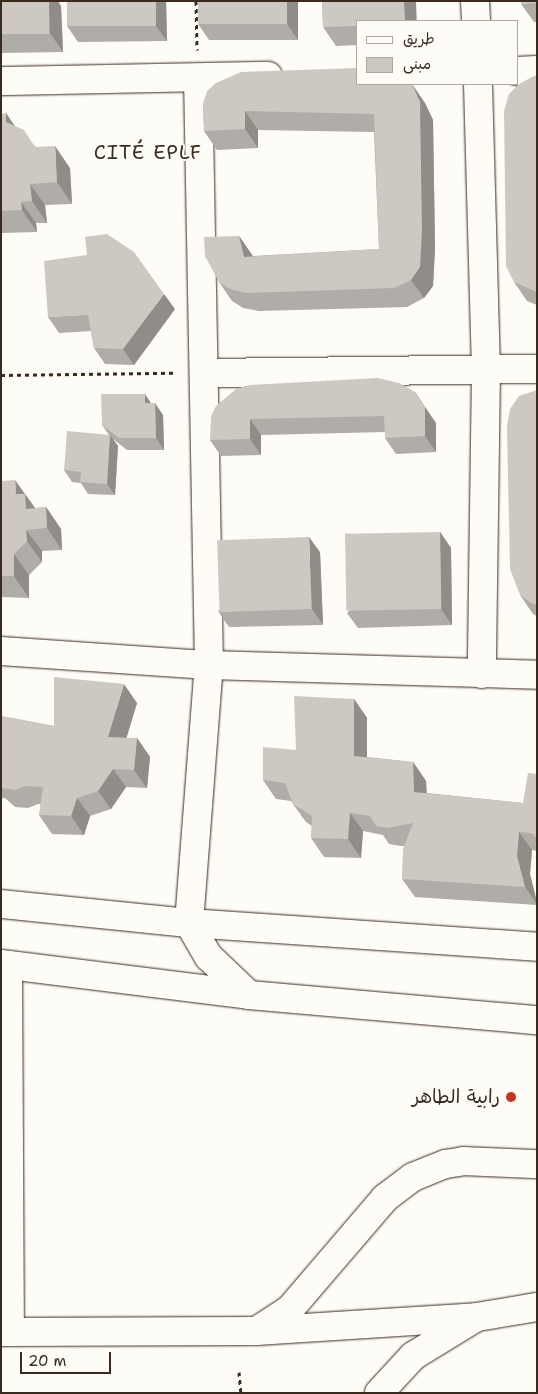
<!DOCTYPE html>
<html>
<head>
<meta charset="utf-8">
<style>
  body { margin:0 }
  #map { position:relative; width:538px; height:1394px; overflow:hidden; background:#fdfcf7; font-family:"Shantell Sans","Playpen Sans Arabic",sans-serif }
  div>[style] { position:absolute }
  .path>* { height:3px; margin-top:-1.5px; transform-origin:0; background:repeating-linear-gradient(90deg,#3b2a1e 0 4px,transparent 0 8px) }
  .roads { filter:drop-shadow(0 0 1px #3b2a1e) drop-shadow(0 0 1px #3b2a1e) }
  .minor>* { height:28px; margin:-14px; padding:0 14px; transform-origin:14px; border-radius:14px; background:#fdfcf7 }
  .major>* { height:28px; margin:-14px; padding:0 14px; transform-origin:14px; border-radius:14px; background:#fdfcf7 }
  .wall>* { inset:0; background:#b0aca7 }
  .shaded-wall>* { inset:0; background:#908c88; transform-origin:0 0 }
  .building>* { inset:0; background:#cdc8c2; transform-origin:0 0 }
  .dots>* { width:14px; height:14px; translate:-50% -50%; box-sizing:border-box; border:2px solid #fdfcf7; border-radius:50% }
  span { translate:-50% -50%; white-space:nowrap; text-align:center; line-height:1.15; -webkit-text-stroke:4px #fdfcf7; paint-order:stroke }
  .poi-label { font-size:19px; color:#3b2a1e }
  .right { translate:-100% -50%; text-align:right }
  .neighbourhood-label { font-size:20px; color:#3b2a1e; letter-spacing:1px }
  .frame { position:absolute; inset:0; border:2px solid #3b2a1e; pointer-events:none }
  .legend { position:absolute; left:356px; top:20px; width:162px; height:65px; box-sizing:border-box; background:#fdfcf7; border:1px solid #afa8a0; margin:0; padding:6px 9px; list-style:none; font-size:15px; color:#3b2a1e }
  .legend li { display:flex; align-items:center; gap:10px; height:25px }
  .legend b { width:25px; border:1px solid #afa8a0 }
  .scale { position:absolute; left:20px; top:1352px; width:91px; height:22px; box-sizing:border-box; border:2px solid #3b2a1e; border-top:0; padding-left:6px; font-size:15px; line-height:18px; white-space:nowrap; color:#3b2a1e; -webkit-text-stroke:4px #fdfcf7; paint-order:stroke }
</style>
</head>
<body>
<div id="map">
  <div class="path">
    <div style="left:196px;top:1px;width:49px;rotate:88.8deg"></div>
    <div style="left:1px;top:375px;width:174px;rotate:-0.7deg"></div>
    <div style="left:239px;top:1372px;width:21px;rotate:85deg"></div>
  </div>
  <div class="roads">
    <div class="minor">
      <div style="left:475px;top:1px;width:20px;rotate:87deg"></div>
      <div style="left:517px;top:71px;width:20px;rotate:-3deg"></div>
      <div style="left:1px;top:81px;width:267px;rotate:-1.1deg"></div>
      <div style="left:478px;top:84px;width:286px;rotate:88.4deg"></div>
      <div style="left:486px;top:370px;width:304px;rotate:90.8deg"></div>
      <div style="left:205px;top:373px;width:332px;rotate:-0.7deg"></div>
      <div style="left:1px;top:651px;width:208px;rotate:3.9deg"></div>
      <div style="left:209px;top:665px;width:328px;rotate:1.7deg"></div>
      <div style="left:1px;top:904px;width:189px;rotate:5.8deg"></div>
      <div style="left:189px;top:923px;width:259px;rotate:-85.6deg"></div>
      <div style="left:209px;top:665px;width:587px;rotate:-91.07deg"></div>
      <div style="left:189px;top:923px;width:349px;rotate:3.9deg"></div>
      <div style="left:189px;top:923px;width:39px;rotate:60deg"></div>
      <div style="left:209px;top:957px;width:55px;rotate:43.5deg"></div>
      <div style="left:1px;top:964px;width:250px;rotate:7.1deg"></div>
      <div style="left:249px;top:995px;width:289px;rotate:5deg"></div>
      <div style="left:8px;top:965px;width:367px;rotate:89.7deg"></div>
      <div style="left:379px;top:1393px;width:50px;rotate:-47.4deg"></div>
      <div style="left:413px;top:1356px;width:75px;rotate:-31.4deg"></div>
    </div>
    <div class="major">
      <div style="left:258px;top:1330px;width:38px;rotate:-33deg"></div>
      <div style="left:290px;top:1309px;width:146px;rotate:-49.4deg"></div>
      <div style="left:385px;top:1198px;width:35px;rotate:-37deg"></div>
      <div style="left:413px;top:1177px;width:35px;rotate:-22deg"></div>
      <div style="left:446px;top:1164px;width:18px;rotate:-9deg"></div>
      <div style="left:464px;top:1161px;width:73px;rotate:2.4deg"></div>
      <div style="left:1px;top:1332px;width:255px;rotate:-0.2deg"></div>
      <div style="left:256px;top:1331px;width:221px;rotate:-3.6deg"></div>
      <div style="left:477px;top:1317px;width:61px;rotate:-9.5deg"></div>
    </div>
  </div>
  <div class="wall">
    <div style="clip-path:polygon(1px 1px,61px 6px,63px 52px,1px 53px)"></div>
    <div style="clip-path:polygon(166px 1px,167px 41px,78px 42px,67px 26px)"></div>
    <div style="clip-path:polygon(298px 1px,298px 40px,209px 40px,198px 24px)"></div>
    <div style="clip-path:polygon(322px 1px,416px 1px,417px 21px,357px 21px,357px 45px,336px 46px,323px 27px)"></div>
    <div style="clip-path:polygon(537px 1px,537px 22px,534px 22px,521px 4px)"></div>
    <div style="clip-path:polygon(537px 76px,537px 305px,527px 301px,514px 282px)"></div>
    <div style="clip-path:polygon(425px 103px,433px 120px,435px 249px,433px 286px,424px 298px,407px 307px,259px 311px,243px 308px,232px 301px,219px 282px,239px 236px,253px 256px,379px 249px,374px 132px,258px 130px,258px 148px,217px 150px,204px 131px,203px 104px)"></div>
    <div style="clip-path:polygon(1px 114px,36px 147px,70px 168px,72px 204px,45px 205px,47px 223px,36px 223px,37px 232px,1px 233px)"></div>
    <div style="clip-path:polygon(175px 309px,134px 365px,105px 364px,94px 348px,91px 331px,59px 333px,48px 317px)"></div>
    <div style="clip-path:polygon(250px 385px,436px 423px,436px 452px,396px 454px,385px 438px,385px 432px,261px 435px,261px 455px,221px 456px,210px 440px)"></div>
    <div style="clip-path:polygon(537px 390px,537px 616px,533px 614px,520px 595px)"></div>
    <div style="clip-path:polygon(151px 403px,163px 415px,164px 450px,127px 450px,113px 439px,118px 446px,115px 495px,88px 494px,81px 483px,72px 482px,64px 470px,109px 435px,102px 425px)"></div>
    <div style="clip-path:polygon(1px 481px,25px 494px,35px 508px,46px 507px,61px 529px,62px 550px,42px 551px,42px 562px,29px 575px,29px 598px,1px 597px)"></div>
    <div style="clip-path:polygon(440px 532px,451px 548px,452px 625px,358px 628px,347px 613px)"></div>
    <div style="clip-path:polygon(320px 552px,323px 625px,229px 627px,218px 611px)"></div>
    <div style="clip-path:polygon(354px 699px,367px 718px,367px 757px,413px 762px,426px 781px,427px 793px,523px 803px,537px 774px,537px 851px,532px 850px,530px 874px,537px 901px,537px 905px,415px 897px,402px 879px,404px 846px,401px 846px,389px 844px,383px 835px,363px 831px,361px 858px,324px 857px,311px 838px,312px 826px,306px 822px,293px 804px,291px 801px,276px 799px,263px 780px,296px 750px)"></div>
    <div style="clip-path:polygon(137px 703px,126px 738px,137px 738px,150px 757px,147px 788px,126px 787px,111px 809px,90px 816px,84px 835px,52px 834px,39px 815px,41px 804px,38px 804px,28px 808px,15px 807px,5px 798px,1px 798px,1px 716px,54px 726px)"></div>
  </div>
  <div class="shaded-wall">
    <div style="clip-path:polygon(49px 1px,58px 1px,61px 6px,63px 52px,50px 33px)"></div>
    <div style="clip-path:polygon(156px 1px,166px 1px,167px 41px,156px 26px)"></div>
    <div style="clip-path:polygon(287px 1px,298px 1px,298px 40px,287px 24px)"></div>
    <div style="left:404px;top:1px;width:12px;height:20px"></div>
    <div style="clip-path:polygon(412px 84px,425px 103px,433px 120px,435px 249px,433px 286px,424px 298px,411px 280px)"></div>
    <div style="clip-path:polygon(245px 111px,258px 130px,258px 148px,245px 129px)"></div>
    <div style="clip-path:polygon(6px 113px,21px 135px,6px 122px)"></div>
    <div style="clip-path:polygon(55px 146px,70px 168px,72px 204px,57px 182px)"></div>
    <div style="clip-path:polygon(30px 184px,45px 205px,47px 223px,32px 201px)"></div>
    <div style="clip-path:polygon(21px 202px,36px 223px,37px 232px,22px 210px)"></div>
    <div style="clip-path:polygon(239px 236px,252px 255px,257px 275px,244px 257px)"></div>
    <div style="clip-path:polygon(164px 294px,175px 309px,134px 365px,123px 349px)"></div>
    <div style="clip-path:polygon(415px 392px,436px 423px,436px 452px,425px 436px)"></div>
    <div style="clip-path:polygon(145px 394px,153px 406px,145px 403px)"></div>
    <div style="clip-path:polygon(155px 403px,163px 415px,164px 450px,156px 438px)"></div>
    <div style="clip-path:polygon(250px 419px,261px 435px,261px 455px,250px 439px)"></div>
    <div style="clip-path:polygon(110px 435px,118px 446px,115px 495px,107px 484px)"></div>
    <div style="clip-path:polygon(15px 480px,40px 515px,40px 529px,16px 494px)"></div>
    <div style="clip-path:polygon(46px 507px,61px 529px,62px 550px,47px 528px)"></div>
    <div style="clip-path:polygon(26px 530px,42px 551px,42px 562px,27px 541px)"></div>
    <div style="clip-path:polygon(440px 532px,451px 548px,452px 625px,441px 609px)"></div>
    <div style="clip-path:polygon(309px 537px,320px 552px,323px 625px,312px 609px)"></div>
    <div style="clip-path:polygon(14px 554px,29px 575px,29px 598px,14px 576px)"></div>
    <div style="clip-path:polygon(124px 684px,137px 703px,121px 756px,108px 737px)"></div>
    <div style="clip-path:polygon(354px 699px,367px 718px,367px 774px,354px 756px)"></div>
    <div style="clip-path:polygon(137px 738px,150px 757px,147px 788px,134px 770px)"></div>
    <div style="clip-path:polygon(413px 762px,426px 781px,427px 811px,414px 792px)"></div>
    <div style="clip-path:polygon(113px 769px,126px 787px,111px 809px,98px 791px)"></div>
    <div style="clip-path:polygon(77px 798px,90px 816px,84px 835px,71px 816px)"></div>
    <div style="clip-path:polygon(350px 813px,363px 831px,361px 858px,348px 839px)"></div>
    <div style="clip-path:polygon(519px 832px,532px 850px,530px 874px,537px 904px,525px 887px,517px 856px)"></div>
  </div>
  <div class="building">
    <div style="left:1px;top:1px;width:48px;height:33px"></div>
    <div style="left:67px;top:1px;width:89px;height:25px"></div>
    <div style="left:198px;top:1px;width:89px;height:23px"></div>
    <div style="clip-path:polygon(322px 1px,404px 1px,405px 21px,357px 21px,357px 26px,323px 27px)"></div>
    <div style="clip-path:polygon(521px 1px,537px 1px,537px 3px,521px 4px)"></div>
    <div style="clip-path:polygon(357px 68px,357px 84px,412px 84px,420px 102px,422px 231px,420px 267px,411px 280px,394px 288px,246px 293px,230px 289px,219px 282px,205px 256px,204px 237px,239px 236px,244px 257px,379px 249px,374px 114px,245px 111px,245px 129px,204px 131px,203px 104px,207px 91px,216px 83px,241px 72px)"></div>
    <div style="clip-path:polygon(534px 76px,537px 76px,537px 292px,514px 282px,506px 266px,504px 111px,509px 94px,519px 84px)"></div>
    <div style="clip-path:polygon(6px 113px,6px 122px,24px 130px,35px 147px,55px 146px,57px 182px,30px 184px,32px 201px,21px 202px,22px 210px,1px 211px,1px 114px)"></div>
    <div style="clip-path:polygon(107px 234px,134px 252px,164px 294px,123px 349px,94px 348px,88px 315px,48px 317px,44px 261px,87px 255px,85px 237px)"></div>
    <div style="clip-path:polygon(378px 378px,399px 383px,415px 392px,425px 407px,425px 436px,385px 438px,384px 416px,250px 419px,250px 439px,210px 440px,211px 416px,216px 406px,236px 389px,250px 385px)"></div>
    <div style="clip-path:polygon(537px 390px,537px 604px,533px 604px,520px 595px,510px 569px,507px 426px,510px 409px,519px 396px)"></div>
    <div style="clip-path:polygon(101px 394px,145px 394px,145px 403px,155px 403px,156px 438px,119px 438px,102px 425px)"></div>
    <div style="clip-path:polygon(67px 431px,110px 435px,107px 484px,80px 482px,81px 472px,64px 470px)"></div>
    <div style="clip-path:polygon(15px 480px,16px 494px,25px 494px,26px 509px,46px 507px,47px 528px,26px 530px,27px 541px,14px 554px,14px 576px,1px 576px,1px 481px)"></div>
    <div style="left:440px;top:532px;width:77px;height:95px;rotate:89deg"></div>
    <div style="left:309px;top:537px;width:72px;height:92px;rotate:88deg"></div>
    <div style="clip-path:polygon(54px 677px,124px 684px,108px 737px,137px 738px,134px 770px,113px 769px,98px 791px,77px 798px,71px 816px,39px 815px,43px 787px,25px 786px,15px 790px,2px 788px,1px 787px,1px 716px,54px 726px)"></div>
    <div style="clip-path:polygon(294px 696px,354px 699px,354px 756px,413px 762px,414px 792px,523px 803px,528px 773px,537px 774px,537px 838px,531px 833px,519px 832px,517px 856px,525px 887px,402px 879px,403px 849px,413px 823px,388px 828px,376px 826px,370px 816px,350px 813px,348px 839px,311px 838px,312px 816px,293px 804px,285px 783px,263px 780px,263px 747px,296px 750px)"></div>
  </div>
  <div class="dots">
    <div style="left:511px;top:1097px;background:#c8321e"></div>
  </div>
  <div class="poi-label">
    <span class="right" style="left:500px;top:1097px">رابية الطاهر</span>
  </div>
  <div class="neighbourhood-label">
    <span style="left:148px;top:152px">CITÉ EPLF</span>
  </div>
  <div class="frame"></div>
  <ul class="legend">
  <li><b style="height:6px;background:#fdfcf7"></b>طريق</li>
  <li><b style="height:14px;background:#cdc8c2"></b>مبنى</li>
  </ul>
  <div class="scale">20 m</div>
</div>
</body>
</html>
